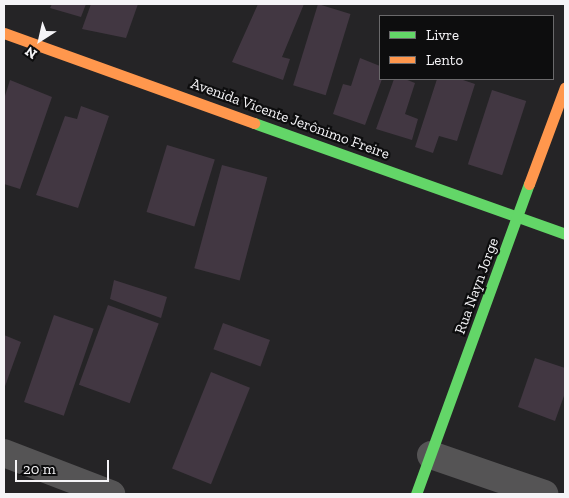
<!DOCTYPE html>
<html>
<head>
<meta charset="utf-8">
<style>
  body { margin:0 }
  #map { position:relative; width:569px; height:498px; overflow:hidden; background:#252426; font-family:"Zilla Slab",serif }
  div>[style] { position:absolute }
  .building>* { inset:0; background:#423742; transform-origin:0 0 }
  .street>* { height:28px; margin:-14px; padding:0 14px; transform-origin:14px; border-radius:14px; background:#555455 }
  .fast>* { height:11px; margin:-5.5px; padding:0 5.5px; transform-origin:5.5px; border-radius:5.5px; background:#63d668 }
  .slow>* { height:11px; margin:-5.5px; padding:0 5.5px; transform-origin:5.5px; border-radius:5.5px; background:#ff974d }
  span { translate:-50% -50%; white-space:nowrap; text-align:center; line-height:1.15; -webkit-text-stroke:4.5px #0d0d0e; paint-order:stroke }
  .street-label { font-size:15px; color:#f5f4f7 }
  .frame { position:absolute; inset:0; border:5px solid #f5f4f7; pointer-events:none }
  .legend { position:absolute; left:379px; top:15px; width:175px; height:65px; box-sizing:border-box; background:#0d0d0e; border:1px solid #6a696b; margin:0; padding:6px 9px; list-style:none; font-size:15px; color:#f5f4f7 }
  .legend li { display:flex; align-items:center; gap:10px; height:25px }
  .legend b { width:25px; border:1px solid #6a696b }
  .north { position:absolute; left:15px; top:15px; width:50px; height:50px; -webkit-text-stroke:4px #0d0d0e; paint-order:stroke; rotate:215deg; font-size:14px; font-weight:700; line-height:20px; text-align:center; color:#f5f4f7 }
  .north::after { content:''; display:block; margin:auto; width:18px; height:22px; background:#f5f4f7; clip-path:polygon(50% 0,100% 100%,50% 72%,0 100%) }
  .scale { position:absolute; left:15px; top:460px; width:94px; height:22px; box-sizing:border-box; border:2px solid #f5f4f7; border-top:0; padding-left:6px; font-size:15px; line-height:18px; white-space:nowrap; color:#f5f4f7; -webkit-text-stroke:4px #0d0d0e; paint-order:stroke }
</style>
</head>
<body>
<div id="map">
  <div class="building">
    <div style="clip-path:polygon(52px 4px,86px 4px,81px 17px,50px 8px)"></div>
    <div style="clip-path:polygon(91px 4px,138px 4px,126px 38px,82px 29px)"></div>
    <div style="clip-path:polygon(258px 4px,304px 4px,282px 57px,290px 59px,283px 80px,232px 62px)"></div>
    <div style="left:318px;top:4px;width:34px;height:85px;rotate:17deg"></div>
    <div style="clip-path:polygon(360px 58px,380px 66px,382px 79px,365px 125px,333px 114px,343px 84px,351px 86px)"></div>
    <div style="clip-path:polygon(394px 79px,405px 79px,415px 83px,405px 114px,418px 119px,412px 140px,376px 129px)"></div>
    <div style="clip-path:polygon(437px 79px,460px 79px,475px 84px,457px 141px,439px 136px,433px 153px,415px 147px)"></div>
    <div style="clip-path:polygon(10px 80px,52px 97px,20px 189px,4px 184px,4px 99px)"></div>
    <div style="left:492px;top:90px;width:36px;height:78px;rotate:18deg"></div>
    <div style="clip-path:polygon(81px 106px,109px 116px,78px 208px,36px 195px,65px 116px,77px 119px)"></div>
    <div style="left:167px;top:145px;width:50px;height:70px;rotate:17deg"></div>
    <div style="left:222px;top:165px;width:47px;height:107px;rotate:15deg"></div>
    <div style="clip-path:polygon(114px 280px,167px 297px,161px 318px,110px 299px)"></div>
    <div style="left:108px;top:305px;width:54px;height:85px;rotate:20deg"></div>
    <div style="left:54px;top:315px;width:42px;height:92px;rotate:19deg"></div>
    <div style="left:223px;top:323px;width:50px;height:28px;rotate:20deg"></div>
    <div style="clip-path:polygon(4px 335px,21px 342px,4px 389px)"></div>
    <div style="clip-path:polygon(535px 358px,565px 368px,565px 393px,555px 421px,518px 407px)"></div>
    <div style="left:211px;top:372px;width:42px;height:104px;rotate:22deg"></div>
  </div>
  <div class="street">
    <div style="left:4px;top:453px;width:115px;rotate:21deg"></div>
    <div style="left:431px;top:455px;width:120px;rotate:19deg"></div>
  </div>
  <div class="fast">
    <div style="left:254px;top:123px;width:330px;rotate:19.6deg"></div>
    <div style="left:416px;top:494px;width:330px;rotate:-70deg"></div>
  </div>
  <div class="slow">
    <div style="left:4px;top:33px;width:266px;rotate:19.8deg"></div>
    <div style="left:529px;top:184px;width:103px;rotate:-69.6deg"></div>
  </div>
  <div class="street-label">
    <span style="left:290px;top:119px;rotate:20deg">Avenida Vicente Jerônimo Freire</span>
    <span style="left:477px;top:286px;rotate:-70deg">Rua Nayn Jorge</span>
  </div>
  <div class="frame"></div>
  <ul class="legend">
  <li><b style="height:6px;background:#63d668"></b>Livre</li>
  <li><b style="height:6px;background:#ff974d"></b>Lento</li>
  </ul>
  <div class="north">N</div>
  <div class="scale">20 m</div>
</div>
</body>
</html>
